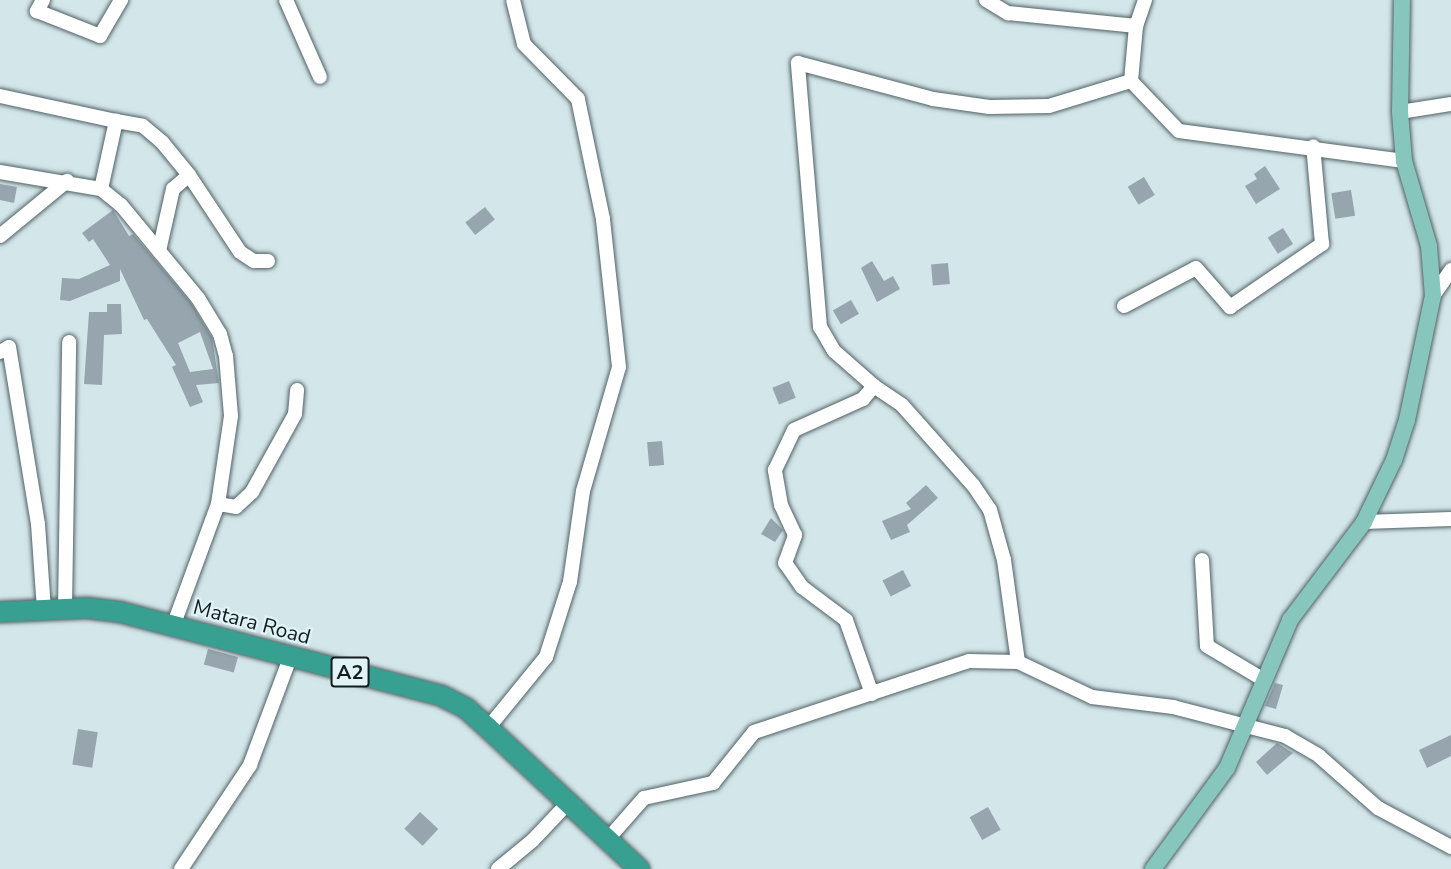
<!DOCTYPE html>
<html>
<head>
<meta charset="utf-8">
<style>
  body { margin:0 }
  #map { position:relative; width:1451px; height:869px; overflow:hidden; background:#d3e6e9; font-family:"Nunito Sans",sans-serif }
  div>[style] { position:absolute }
  .building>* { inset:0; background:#96a5ae; transform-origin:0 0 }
  .roads { filter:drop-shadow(0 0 2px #506164) drop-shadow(0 0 2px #506164) }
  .minor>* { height:14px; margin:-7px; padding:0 7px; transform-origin:7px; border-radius:7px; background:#fff }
  .major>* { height:16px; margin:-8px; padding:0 8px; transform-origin:8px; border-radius:8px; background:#87c6bd }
  .highway>* { height:20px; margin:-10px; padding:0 10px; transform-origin:10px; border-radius:10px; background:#37a091 }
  span { translate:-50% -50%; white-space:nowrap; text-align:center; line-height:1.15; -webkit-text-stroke:4.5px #e0f4f7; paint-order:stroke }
  .shield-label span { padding:2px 4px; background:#e0f4f7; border:2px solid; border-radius:4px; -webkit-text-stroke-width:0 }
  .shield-label { font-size:20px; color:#151c1e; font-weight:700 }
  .street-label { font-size:21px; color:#151c1e }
</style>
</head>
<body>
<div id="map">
  <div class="building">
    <div style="clip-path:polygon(1265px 166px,1280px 189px,1256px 204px,1245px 186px,1257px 179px,1254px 174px)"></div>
    <div style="left:1144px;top:177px;width:21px;height:19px;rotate:59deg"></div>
    <div style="clip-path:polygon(0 184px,17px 187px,14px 203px,0 200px)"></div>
    <div style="left:1351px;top:190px;width:26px;height:20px;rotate:81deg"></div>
    <div style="left:485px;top:207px;width:16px;height:25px;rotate:52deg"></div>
    <div style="clip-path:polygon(evenodd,113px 210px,129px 236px,133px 234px,191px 303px,212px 338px,219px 383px,196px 385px,203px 402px,190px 407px,172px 367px,176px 365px,147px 319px,144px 320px,120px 269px,120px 281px,70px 301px,60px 300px,62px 278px,79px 279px,110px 265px,93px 239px,89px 242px,82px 233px,113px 210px,200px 332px,213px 369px,190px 372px,178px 343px,200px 332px)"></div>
    <div style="left:1283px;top:228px;width:19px;height:18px;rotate:58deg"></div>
    <div style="clip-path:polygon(872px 261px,884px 281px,893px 276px,900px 289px,877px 302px,861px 268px)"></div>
    <div style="left:948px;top:263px;width:21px;height:17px;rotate:85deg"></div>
    <div style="left:851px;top:300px;width:16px;height:21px;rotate:60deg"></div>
    <div style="clip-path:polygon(107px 304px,121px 304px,122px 334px,104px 335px,102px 385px,84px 384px,89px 312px,107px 312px)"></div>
    <div style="left:789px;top:381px;width:18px;height:18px;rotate:68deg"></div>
    <div style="left:662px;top:441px;width:24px;height:15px;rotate:85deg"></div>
    <div style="clip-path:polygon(926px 485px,938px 498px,907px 525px,910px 532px,891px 540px,882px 521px,911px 509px,906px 503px)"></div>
    <div style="clip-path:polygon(771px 518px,783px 530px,775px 542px,761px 534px)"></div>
    <div style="left:903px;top:570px;width:18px;height:23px;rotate:63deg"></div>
    <div style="left:208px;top:649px;width:31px;height:16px;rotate:15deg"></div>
    <div style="clip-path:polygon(1275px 683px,1283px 685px,1276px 709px,1265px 706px)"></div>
    <div style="left:78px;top:729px;width:20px;height:36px;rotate:9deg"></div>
    <div style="clip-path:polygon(1451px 735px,1451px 756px,1427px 768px,1419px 750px)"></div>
    <div style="clip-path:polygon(1277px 743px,1293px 753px,1267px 775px,1256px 762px)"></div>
    <div style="left:988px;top:807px;width:26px;height:21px;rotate:61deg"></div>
    <div style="left:420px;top:812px;width:25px;height:23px;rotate:43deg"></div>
  </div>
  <div class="roads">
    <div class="minor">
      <div style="left:43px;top:0;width:13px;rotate:119deg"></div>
      <div style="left:37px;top:11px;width:68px;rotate:21.6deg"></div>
      <div style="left:100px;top:36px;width:42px;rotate:-59.7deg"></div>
      <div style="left:286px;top:0;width:84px;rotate:66.2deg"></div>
      <div style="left:986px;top:0;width:26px;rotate:31deg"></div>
      <div style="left:1008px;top:13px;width:129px;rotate:5.8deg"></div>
      <div style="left:1145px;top:0;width:28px;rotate:109deg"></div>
      <div style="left:1136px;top:26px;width:55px;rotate:95.2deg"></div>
      <div style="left:1131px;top:81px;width:69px;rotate:46.2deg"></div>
      <div style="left:1179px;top:131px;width:227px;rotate:7.6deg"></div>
      <div style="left:0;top:96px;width:119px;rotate:12.2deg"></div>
      <div style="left:1400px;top:112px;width:52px;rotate:-8.9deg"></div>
      <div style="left:0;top:172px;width:102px;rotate:9.6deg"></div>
      <div style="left:101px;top:189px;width:26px;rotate:39deg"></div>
      <div style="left:121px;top:205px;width:121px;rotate:50.4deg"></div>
      <div style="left:198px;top:298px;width:42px;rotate:58.6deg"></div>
      <div style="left:220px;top:334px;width:23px;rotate:75deg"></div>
      <div style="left:226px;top:356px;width:60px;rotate:85.2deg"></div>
      <div style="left:231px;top:416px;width:89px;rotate:98.4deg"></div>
      <div style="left:218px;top:504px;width:130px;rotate:110.2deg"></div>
      <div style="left:101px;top:189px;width:70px;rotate:-77.6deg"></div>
      <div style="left:116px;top:121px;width:27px;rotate:10deg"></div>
      <div style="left:143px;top:126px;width:25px;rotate:40deg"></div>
      <div style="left:162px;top:142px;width:43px;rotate:50.7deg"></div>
      <div style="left:189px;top:175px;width:92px;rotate:56.5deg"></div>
      <div style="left:240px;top:252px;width:17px;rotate:33deg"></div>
      <div style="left:254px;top:261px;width:14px"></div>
      <div style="left:0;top:236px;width:87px;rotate:-39.4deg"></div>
      <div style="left:159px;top:251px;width:64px;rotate:-77.3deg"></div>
      <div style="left:173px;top:189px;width:21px;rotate:-41deg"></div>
      <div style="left:1433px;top:296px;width:32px;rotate:-55deg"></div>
      <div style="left:1124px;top:306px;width:81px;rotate:-27.8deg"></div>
      <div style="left:1196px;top:268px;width:52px;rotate:48.9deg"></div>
      <div style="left:1230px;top:307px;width:112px;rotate:-34.4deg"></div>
      <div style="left:1322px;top:244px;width:98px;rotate:-95.2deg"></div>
      <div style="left:0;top:352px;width:10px;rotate:-29deg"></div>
      <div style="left:9px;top:347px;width:179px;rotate:80.7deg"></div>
      <div style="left:38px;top:524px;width:85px;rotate:86deg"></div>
      <div style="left:218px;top:504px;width:18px;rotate:9deg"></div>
      <div style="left:236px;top:507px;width:22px;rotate:-43deg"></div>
      <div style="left:252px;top:492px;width:89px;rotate:-61.1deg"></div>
      <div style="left:295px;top:414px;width:24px;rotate:-85deg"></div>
      <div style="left:1364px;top:522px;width:87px;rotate:-2deg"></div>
      <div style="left:1202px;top:560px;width:86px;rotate:86.7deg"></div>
      <div style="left:1207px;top:646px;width:66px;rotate:30.8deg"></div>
      <div style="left:65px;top:608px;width:266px;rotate:-89.1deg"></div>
      <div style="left:1018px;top:662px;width:103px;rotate:-97.8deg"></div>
      <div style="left:1004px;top:560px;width:52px;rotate:-105.6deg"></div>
      <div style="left:990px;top:510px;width:30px;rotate:-124deg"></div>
      <div style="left:973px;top:485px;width:107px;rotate:-131.6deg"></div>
      <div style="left:902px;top:405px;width:34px;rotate:-146deg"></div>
      <div style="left:874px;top:386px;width:53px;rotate:-138.8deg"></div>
      <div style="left:834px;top:351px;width:28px;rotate:-120deg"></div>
      <div style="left:820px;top:327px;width:265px;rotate:-94.8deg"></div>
      <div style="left:798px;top:63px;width:140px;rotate:14.9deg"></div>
      <div style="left:933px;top:99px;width:57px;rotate:8.1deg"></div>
      <div style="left:989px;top:107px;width:60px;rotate:-1deg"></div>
      <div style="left:1049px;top:106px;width:86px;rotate:-17deg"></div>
      <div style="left:872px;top:694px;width:78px;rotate:-109.4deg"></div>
      <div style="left:846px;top:620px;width:55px;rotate:-143.1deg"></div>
      <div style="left:802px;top:587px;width:29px;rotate:-125deg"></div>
      <div style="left:785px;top:563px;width:30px;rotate:-70deg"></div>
      <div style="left:795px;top:535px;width:33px;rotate:-115deg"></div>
      <div style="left:781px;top:505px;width:36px;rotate:-100deg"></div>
      <div style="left:775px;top:470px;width:44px;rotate:-64.6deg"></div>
      <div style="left:794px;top:430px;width:76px;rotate:-24.2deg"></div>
      <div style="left:863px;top:399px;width:17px;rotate:-50deg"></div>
      <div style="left:488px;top:728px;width:92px;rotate:-50.8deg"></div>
      <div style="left:546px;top:657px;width:79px;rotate:-72.3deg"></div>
      <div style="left:570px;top:582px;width:92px;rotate:-81.9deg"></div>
      <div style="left:583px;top:491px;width:129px;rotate:-73.8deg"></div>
      <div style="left:619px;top:367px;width:149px;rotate:-96.2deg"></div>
      <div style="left:603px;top:219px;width:123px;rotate:-101.8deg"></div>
      <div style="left:578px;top:99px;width:77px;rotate:-134.5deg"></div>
      <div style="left:524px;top:44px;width:45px;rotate:-104deg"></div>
      <div style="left:608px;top:839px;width:55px;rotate:-48.7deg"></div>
      <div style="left:644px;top:798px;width:71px;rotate:-12.3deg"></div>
      <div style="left:713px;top:783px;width:65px;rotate:-51.2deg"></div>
      <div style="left:754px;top:732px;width:226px;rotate:-18.3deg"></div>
      <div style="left:969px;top:661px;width:49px;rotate:1.2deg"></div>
      <div style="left:1018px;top:662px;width:82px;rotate:25.3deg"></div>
      <div style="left:1092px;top:697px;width:82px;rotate:7deg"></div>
      <div style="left:1173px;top:707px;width:116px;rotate:14.5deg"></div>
      <div style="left:1285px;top:736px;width:39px;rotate:30deg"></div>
      <div style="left:1319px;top:756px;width:79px;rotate:41.4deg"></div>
      <div style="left:1378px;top:808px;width:83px;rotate:28.1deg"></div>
      <div style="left:181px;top:869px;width:125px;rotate:-56.4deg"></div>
      <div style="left:250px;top:765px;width:114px;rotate:-69.5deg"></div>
      <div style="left:498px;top:869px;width:45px;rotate:-39.6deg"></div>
      <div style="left:533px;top:840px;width:51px;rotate:-46.6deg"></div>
    </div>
    <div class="major">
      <div style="left:1153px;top:869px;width:125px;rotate:-53.8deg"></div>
      <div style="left:1227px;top:768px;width:161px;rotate:-66.9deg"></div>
      <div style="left:1290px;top:620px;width:123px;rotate:-52.9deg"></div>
      <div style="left:1364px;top:522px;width:69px;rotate:-64.2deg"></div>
      <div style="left:1394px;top:460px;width:42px;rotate:-72deg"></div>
      <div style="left:1407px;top:420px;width:127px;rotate:-78.2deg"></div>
      <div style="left:1433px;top:296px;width:50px;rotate:-94.6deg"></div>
      <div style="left:1429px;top:246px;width:89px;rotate:-106.4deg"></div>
      <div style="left:1404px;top:161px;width:49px;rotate:-94.7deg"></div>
      <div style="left:1400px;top:112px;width:112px;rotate:-89deg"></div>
    </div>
    <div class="highway">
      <div style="left:0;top:612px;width:87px;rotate:-2.6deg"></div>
      <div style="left:87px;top:608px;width:33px;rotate:7deg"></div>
      <div style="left:120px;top:612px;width:333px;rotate:14.6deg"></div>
      <div style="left:442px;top:696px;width:28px;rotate:27deg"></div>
      <div style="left:467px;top:709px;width:28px;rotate:42deg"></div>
      <div style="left:488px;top:728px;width:207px;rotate:43deg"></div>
    </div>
  </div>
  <div class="shield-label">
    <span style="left:350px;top:672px">A2</span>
  </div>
  <div class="street-label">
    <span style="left:252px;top:622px;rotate:15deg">Matara Road</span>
  </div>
</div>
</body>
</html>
